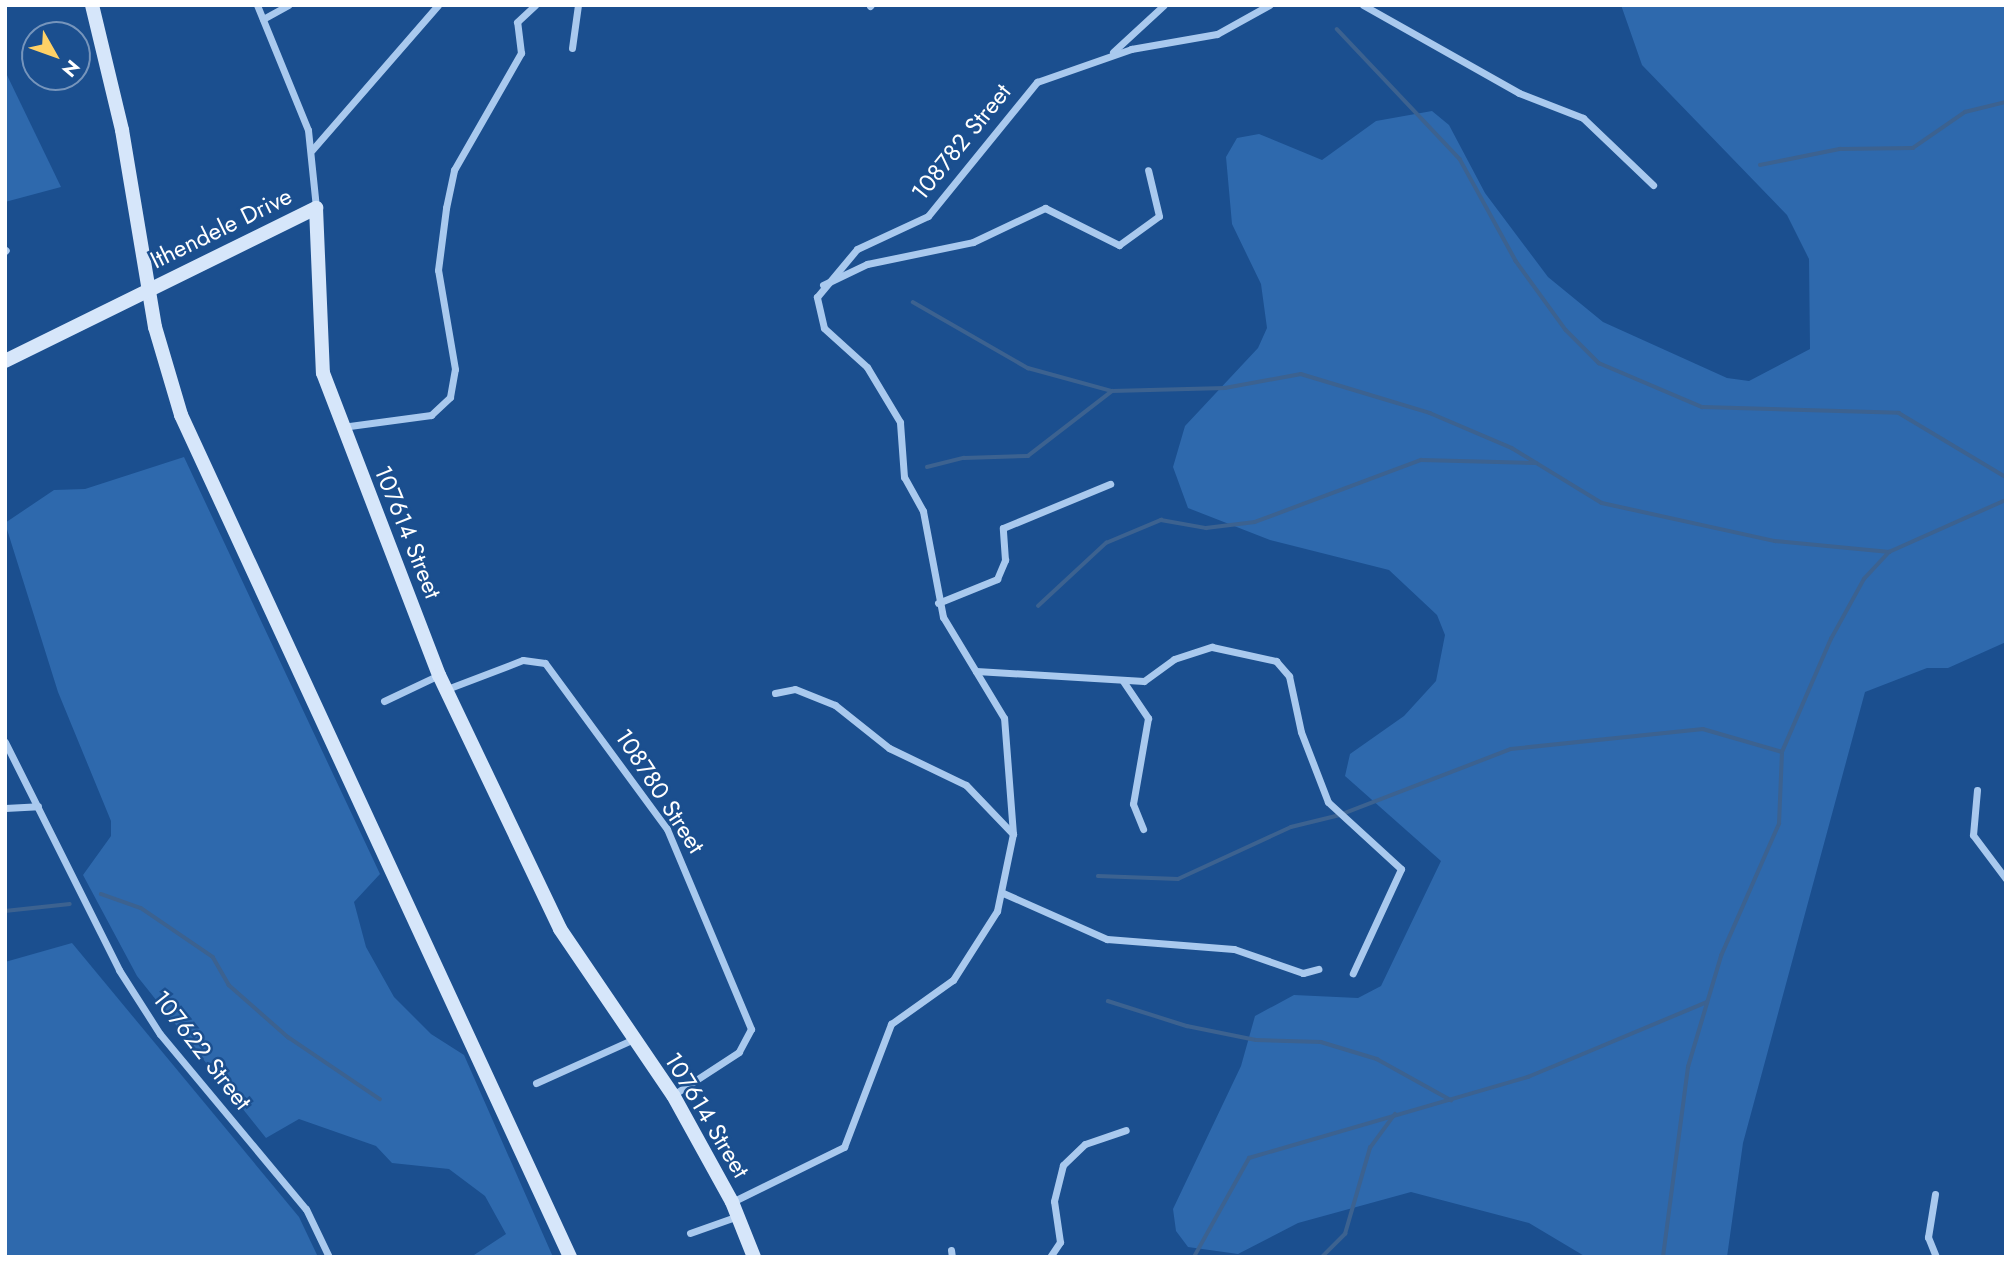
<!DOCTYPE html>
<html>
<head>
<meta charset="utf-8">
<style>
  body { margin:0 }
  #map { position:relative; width:2011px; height:1262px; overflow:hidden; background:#1b4f8f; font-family:Jost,sans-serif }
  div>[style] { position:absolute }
  .green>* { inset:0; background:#2e69ad }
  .stream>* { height:3.5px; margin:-1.75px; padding:0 1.75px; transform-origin:1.75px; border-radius:1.75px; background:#3c6290 }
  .street>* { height:7px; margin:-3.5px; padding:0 3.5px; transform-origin:3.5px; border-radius:3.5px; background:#a9c9ee }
  .secondary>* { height:14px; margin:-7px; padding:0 7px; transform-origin:7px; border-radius:7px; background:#d6e6fa }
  span { translate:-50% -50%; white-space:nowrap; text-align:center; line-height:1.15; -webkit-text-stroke:5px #1b4f8f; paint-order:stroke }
  .street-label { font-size:24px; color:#fff }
  .frame { position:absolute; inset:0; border:7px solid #fff; pointer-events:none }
  .north { position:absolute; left:21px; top:21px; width:70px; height:70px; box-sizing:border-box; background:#1b4f8f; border:2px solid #7695bc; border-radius:50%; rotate:130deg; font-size:19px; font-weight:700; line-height:28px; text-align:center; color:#fff }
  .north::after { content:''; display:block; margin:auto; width:24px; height:32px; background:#ffd166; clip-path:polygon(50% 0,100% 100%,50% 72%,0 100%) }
</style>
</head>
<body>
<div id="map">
  <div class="green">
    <div style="clip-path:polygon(1621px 5px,2006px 5px,2006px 642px,1948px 668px,1927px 668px,1865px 692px,1743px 1143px,1727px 1257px,1586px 1257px,1529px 1223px,1411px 1192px,1298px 1223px,1238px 1254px,1188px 1247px,1176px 1231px,1173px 1209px,1241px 1066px,1255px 1016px,1294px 995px,1358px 998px,1381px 986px,1441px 861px,1345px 776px,1350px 754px,1404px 716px,1436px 681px,1445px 635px,1437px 615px,1389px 570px,1270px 540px,1188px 508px,1173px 467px,1185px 426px,1258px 348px,1267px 328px,1261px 284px,1232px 224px,1226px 157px,1237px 138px,1259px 134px,1322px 160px,1376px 121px,1432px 111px,1449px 125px,1485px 193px,1548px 277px,1603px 322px,1727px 378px,1749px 381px,1810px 349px,1809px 259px,1787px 215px,1642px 65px)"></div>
    <div style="clip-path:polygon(5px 71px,61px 187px,5px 202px)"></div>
    <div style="clip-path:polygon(184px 457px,380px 874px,354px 902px,366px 947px,394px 997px,431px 1034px,464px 1055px,553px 1257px,471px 1257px,506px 1234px,485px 1196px,449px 1169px,392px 1163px,376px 1146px,299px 1119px,266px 1138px,137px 976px,83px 875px,111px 836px,111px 821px,58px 692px,5px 523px,54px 490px,85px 489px)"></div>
    <div style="clip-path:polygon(72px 943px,299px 1217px,318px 1257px,5px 1257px,5px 962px)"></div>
  </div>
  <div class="stream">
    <div style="left:1337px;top:29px;width:179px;rotate:46.6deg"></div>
    <div style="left:1460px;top:159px;width:116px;rotate:61.2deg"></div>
    <div style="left:1516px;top:261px;width:85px;rotate:54.1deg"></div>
    <div style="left:1566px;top:330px;width:47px;rotate:45deg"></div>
    <div style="left:1599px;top:363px;width:112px;rotate:23.1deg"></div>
    <div style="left:1702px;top:407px;width:197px;rotate:1.7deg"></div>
    <div style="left:1899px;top:413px;width:125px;rotate:30.9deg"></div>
    <div style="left:1760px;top:165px;width:82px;rotate:-11.3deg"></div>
    <div style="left:1840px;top:149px;width:73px;rotate:-0.8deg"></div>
    <div style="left:1913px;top:148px;width:63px;rotate:-34.7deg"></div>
    <div style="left:1965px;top:112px;width:42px;rotate:-13.7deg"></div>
    <div style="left:913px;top:302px;width:133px;rotate:29.9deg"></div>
    <div style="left:1028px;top:368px;width:87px;rotate:15.3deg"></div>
    <div style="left:1112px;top:391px;width:113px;rotate:-1.5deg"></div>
    <div style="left:1225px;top:388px;width:77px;rotate:-10.4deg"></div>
    <div style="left:1301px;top:374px;width:135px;rotate:16.8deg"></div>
    <div style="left:1430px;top:413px;width:89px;rotate:23.1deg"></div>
    <div style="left:1512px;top:448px;width:105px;rotate:31.4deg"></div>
    <div style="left:1602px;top:503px;width:177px;rotate:12.4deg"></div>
    <div style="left:1775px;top:541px;width:115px;rotate:5.5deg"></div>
    <div style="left:927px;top:467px;width:38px;rotate:-14deg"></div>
    <div style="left:964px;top:458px;width:64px;rotate:-1.8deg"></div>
    <div style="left:1028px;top:456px;width:106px;rotate:-37.7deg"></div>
    <div style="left:1038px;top:606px;width:93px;rotate:-42.8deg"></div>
    <div style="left:1106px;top:543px;width:60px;rotate:-22.7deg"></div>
    <div style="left:1161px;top:520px;width:46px;rotate:10.1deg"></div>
    <div style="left:1206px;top:528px;width:49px;rotate:-7deg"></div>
    <div style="left:1255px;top:522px;width:177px;rotate:-20.5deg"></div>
    <div style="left:1421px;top:460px;width:115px;rotate:1.5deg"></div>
    <div style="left:1098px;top:876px;width:80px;rotate:2.1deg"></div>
    <div style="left:1178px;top:879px;width:124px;rotate:-24.7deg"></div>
    <div style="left:1291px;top:827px;width:50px;rotate:-13.8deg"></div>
    <div style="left:1340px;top:815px;width:183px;rotate:-21.1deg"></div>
    <div style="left:1511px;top:749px;width:193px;rotate:-5.9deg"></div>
    <div style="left:1703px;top:729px;width:82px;rotate:16.2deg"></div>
    <div style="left:101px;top:894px;width:42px;rotate:19.3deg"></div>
    <div style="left:141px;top:908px;width:87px;rotate:34.2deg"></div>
    <div style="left:213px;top:957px;width:32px;rotate:60deg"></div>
    <div style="left:229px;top:985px;width:79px;rotate:41.4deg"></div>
    <div style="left:288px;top:1037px;width:111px;rotate:34deg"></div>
    <div style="left:5px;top:911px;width:65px;rotate:-6.1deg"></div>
    <div style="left:1108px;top:1001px;width:83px;rotate:17.6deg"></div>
    <div style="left:1187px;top:1026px;width:70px;rotate:11.5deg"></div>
    <div style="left:1256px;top:1040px;width:65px;rotate:1.8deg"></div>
    <div style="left:1321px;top:1042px;width:59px;rotate:16.9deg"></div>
    <div style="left:1377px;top:1059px;width:85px;rotate:29deg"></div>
    <div style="left:1194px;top:1257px;width:113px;rotate:-60.9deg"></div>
    <div style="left:1249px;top:1158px;width:291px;rotate:-16.2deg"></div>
    <div style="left:1528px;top:1077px;width:194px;rotate:-22.7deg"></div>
    <div style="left:1322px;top:1257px;width:33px;rotate:-45deg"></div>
    <div style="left:1345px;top:1234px;width:90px;rotate:-73.8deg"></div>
    <div style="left:1370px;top:1148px;width:42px;rotate:-53.7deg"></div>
    <div style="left:1663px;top:1257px;width:192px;rotate:-82.5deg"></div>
    <div style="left:1688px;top:1067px;width:116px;rotate:-73.4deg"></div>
    <div style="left:1721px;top:956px;width:144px;rotate:-66.3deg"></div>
    <div style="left:1779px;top:824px;width:72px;rotate:-87.6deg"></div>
    <div style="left:1782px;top:752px;width:123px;rotate:-66.6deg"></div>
    <div style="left:1831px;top:639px;width:68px;rotate:-61.2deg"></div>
    <div style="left:1864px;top:579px;width:37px;rotate:-47deg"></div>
    <div style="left:1889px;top:552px;width:128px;rotate:-24deg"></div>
  </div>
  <div class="street">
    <div style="left:257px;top:5px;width:135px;rotate:67.8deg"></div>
    <div style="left:308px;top:130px;width:78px;rotate:84.1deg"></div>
    <div style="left:1363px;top:5px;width:179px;rotate:29.4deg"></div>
    <div style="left:1519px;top:93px;width:69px;rotate:21.3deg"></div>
    <div style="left:1583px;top:118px;width:97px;rotate:43.7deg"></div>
    <div style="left:870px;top:6px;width:1px;rotate:-45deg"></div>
    <div style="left:263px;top:19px;width:29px;rotate:-29deg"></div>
    <div style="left:572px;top:48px;width:43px;rotate:-82.1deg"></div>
    <div style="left:1113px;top:52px;width:69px;rotate:-42.7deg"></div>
    <div style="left:312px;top:150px;width:192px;rotate:-49deg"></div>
    <div style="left:5px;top:251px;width:1px;rotate:-45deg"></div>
    <div style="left:823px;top:285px;width:49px;rotate:-25.5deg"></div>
    <div style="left:867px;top:264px;width:108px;rotate:-11.7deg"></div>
    <div style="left:973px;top:242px;width:80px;rotate:-25.3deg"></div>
    <div style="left:1045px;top:208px;width:83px;rotate:26.6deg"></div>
    <div style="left:1119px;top:245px;width:49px;rotate:-35.9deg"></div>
    <div style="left:1159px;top:216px;width:47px;rotate:-103.4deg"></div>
    <div style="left:342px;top:427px;width:90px;rotate:-7.7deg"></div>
    <div style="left:431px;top:415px;width:26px;rotate:-43deg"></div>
    <div style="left:450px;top:397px;width:28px;rotate:-80deg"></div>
    <div style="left:455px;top:369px;width:100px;rotate:-99.7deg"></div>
    <div style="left:438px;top:270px;width:63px;rotate:-82.6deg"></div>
    <div style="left:446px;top:208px;width:39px;rotate:-78deg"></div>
    <div style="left:454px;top:170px;width:135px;rotate:-60.2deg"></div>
    <div style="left:521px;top:53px;width:31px;rotate:-97deg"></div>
    <div style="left:517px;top:22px;width:25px;rotate:-43deg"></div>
    <div style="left:938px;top:603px;width:64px;rotate:-22.1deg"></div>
    <div style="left:997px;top:579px;width:21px;rotate:-67deg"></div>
    <div style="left:1005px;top:560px;width:32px;rotate:-94deg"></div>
    <div style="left:1003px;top:528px;width:116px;rotate:-22.4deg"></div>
    <div style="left:976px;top:671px;width:168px;rotate:3.4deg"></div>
    <div style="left:1144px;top:681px;width:37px;rotate:-36deg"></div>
    <div style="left:1174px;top:659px;width:40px;rotate:-18deg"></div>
    <div style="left:1212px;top:647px;width:66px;rotate:12.3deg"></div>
    <div style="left:1276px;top:661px;width:20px;rotate:49deg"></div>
    <div style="left:1289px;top:676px;width:57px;rotate:77.9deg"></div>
    <div style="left:1301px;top:732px;width:75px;rotate:68.9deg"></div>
    <div style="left:1328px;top:802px;width:99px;rotate:42.5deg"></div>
    <div style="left:1401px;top:869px;width:115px;rotate:114.8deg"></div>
    <div style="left:1123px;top:681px;width:45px;rotate:56deg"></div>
    <div style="left:1148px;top:718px;width:87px;rotate:99.9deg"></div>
    <div style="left:1133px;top:804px;width:27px;rotate:68deg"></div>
    <div style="left:447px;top:689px;width:81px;rotate:-20.9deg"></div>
    <div style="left:523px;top:660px;width:22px;rotate:8deg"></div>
    <div style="left:545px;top:663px;width:206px;rotate:53.7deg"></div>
    <div style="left:667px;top:829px;width:217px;rotate:67.2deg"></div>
    <div style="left:751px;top:1029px;width:26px;rotate:118deg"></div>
    <div style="left:739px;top:1052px;width:79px;rotate:146.9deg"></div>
    <div style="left:775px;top:693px;width:20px;rotate:-11deg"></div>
    <div style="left:795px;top:689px;width:43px;rotate:21.8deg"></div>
    <div style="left:835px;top:705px;width:69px;rotate:38.5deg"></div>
    <div style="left:889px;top:748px;width:85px;rotate:25.7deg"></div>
    <div style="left:966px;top:785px;width:68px;rotate:46.2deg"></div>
    <div style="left:384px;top:701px;width:61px;rotate:-25.3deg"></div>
    <div style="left:5px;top:742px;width:255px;rotate:63.4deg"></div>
    <div style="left:119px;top:970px;width:76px;rotate:57.4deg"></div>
    <div style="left:160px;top:1034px;width:228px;rotate:50.2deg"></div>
    <div style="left:306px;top:1209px;width:53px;rotate:64.4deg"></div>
    <div style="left:1977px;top:790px;width:45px;rotate:95.1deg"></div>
    <div style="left:1973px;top:835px;width:55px;rotate:53.1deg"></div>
    <div style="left:5px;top:808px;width:33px;rotate:-3deg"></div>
    <div style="left:1003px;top:893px;width:114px;rotate:23.9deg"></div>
    <div style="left:1107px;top:939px;width:127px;rotate:4.5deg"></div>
    <div style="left:1234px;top:949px;width:73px;rotate:19.2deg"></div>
    <div style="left:1303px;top:973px;width:16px;rotate:-15deg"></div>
    <div style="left:536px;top:1083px;width:107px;rotate:-24.2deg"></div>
    <div style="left:1935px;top:1194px;width:44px;rotate:99.2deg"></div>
    <div style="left:1928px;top:1237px;width:22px;rotate:68deg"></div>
    <div style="left:732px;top:1202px;width:125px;rotate:-26.2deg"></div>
    <div style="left:844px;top:1147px;width:132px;rotate:-69.1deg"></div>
    <div style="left:891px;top:1024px;width:76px;rotate:-35.4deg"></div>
    <div style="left:953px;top:980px;width:82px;rotate:-57.5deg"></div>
    <div style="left:997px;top:911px;width:79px;rotate:-78.3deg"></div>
    <div style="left:1013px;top:834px;width:116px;rotate:-94.4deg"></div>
    <div style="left:1004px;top:718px;width:118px;rotate:-121.1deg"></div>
    <div style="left:943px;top:617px;width:108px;rotate:-100.7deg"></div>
    <div style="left:923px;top:511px;width:39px;rotate:-119deg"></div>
    <div style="left:904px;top:477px;width:55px;rotate:-94.2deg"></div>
    <div style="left:900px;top:422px;width:64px;rotate:-121deg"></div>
    <div style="left:867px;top:367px;width:58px;rotate:-137.8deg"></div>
    <div style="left:824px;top:328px;width:32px;rotate:-103deg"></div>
    <div style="left:817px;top:297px;width:62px;rotate:-50.2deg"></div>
    <div style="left:857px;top:249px;width:78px;rotate:-24.9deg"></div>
    <div style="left:928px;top:216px;width:173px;rotate:-50.9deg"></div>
    <div style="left:1037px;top:82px;width:100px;rotate:-19.3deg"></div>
    <div style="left:1131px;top:49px;width:87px;rotate:-9.9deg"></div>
    <div style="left:1217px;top:34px;width:60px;rotate:-29.1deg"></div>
    <div style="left:690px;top:1233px;width:51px;rotate:-19.5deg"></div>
    <div style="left:951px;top:1250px;width:7px;rotate:82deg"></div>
    <div style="left:1050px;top:1257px;width:18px;rotate:-56deg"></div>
    <div style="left:1060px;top:1242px;width:41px;rotate:-98.3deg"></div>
    <div style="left:1054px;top:1201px;width:37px;rotate:-76deg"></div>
    <div style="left:1063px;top:1165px;width:30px;rotate:-44deg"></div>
    <div style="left:1085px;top:1144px;width:43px;rotate:-18.9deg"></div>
  </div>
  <div class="secondary">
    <div style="left:92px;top:5px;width:129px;rotate:76.5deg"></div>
    <div style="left:122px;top:130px;width:200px;rotate:80.5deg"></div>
    <div style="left:155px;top:327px;width:92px;rotate:73.5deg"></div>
    <div style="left:181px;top:415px;width:928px;rotate:65.2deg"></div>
    <div style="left:5px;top:361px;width:347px;rotate:-26.2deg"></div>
    <div style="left:316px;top:208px;width:165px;rotate:87.6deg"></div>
    <div style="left:323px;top:373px;width:324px;rotate:69deg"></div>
    <div style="left:439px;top:675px;width:281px;rotate:64.5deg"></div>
    <div style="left:560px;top:929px;width:201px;rotate:55.8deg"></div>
    <div style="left:673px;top:1095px;width:122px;rotate:61.1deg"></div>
    <div style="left:732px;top:1202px;width:59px;rotate:68.2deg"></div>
  </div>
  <div class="street-label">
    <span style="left:961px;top:142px;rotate:-51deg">108782 Street</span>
    <span style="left:221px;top:228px;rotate:-26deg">Ithendele Drive</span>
    <span style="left:408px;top:532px;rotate:68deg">107614 Street</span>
    <span style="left:660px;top:791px;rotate:57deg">108780 Street</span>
    <span style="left:202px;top:1050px;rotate:52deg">107622 Street</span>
    <span style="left:707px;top:1115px;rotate:59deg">107614 Street</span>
  </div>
  <div class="frame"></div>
  <div class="north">N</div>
</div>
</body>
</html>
